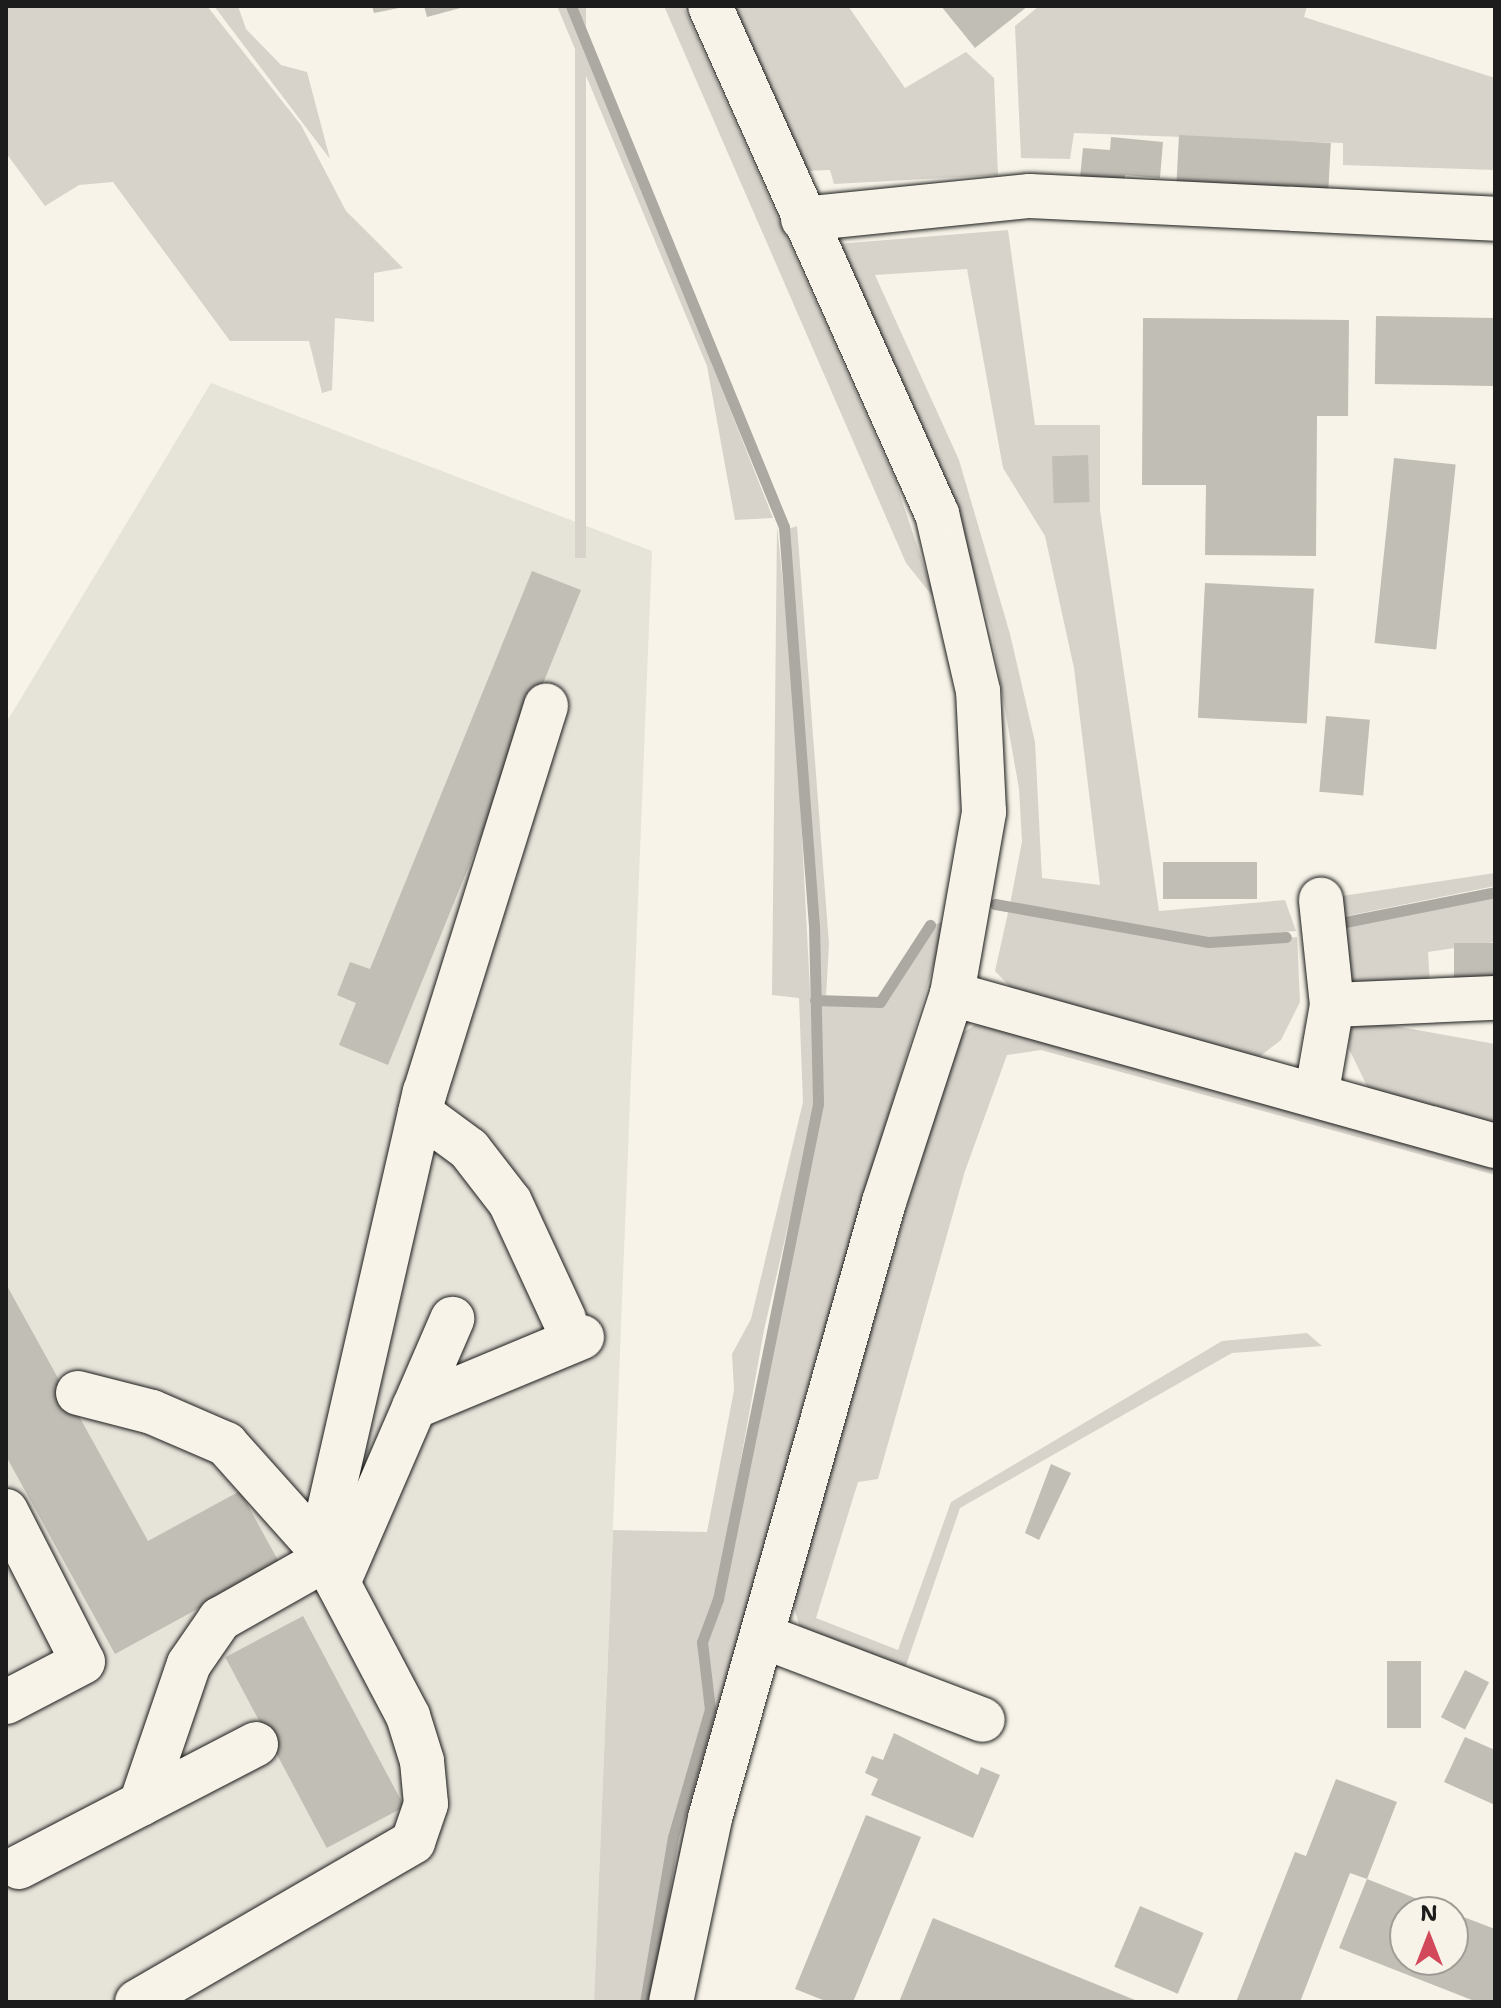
<!DOCTYPE html>
<html>
<head>
<meta charset="utf-8">
<style>
  body { margin:0 }
  #map { position:relative; width:1501px; height:2008px; overflow:hidden; background:#f7f3e8; font-family:"Shantell Sans",sans-serif }
  div>[style] { position:absolute }
  .built>* { inset:0; background:#e6e3d9 }
  .green>* { inset:0; background:#d7d3cb; transform-origin:0 0 }
  .stream>* { height:11px; margin:-5.5px; padding:0 5.5px; transform-origin:5.5px; border-radius:5.5px; background:#aca9a2 }
  .building>* { inset:0; background:#c0beb5; transform-origin:0 0 }
  .roads { filter:drop-shadow(0 0 2px #1c1c1c) drop-shadow(0 0 2px #1c1c1c) }
  .minor>* { height:44px; margin:-22px; padding:0 22px; transform-origin:22px; border-radius:22px; background:#f7f3e8 }
  span { translate:-50% -50%; white-space:nowrap; text-align:center; line-height:1.15; -webkit-text-stroke:8px #f7f3e8; paint-order:stroke }
  .frame { position:absolute; inset:0; border:8px solid #1c1c1c; pointer-events:none }
  .north { position:absolute; left:1389px; top:1896px; width:80px; height:80px; box-sizing:border-box; background:#f7f3e8; border:2px solid #9f9d96; border-radius:50%; rotate:0deg; font-size:22px; font-weight:700; line-height:32px; text-align:center; color:#1c1c1c }
  .north::after { content:''; display:block; margin:auto; width:28px; height:36px; background:#d1495b; clip-path:polygon(50% 0,100% 100%,50% 72%,0 100%) }
</style>
</head>
<body>
<div id="map">
  <div class="built">
    <div style="clip-path:polygon(211px 383px,652px 551px,594px 2002px,6px 2002px,6px 723px)"></div>
  </div>
  <div class="green">
    <div style="clip-path:polygon(6px 6px,207px 6px,301px 125px,346px 211px,403px 268px,374px 273px,374px 322px,335px 318px,332px 390px,322px 393px,309px 341px,230px 341px,113px 182px,79px 185px,45px 206px,6px 153px)"></div>
    <div style="clip-path:polygon(214px 6px,238px 6px,246px 29px,281px 65px,307px 72px,330px 159px)"></div>
    <div style="clip-path:polygon(557px 6px,570px 6px,580px 30px,773px 518px,735px 520px,707px 366px)"></div>
    <div style="left:575px;top:6px;width:11px;height:552px"></div>
    <div style="clip-path:polygon(664px 6px,683px 6px,895px 480px,935px 599px,906px 563px)"></div>
    <div style="clip-path:polygon(730px 6px,848px 6px,905px 88px,966px 52px,994px 78px,998px 175px,834px 184px,830px 170px,804px 171px)"></div>
    <div style="clip-path:polygon(1039px 6px,1307px 6px,1304px 17px,1495px 78px,1495px 170px,1343px 165px,1343px 143px,1074px 133px,1070px 159px,1021px 158px,1015px 26px)"></div>
    <div style="clip-path:polygon(evenodd,1008px 230px,1035px 425px,1100px 425px,1100px 510px,1159px 911px,1285px 900px,1296px 931px,1208px 939px,1010px 904px,1022px 842px,1019px 789px,991px 630px,961px 532px,838px 244px,1008px 230px,967px 269px,1003px 468px,1045px 536px,1074px 668px,1100px 885px,1042px 878px,1035px 742px,1010px 634px,959px 460px,875px 275px,967px 269px)"></div>
    <div style="clip-path:polygon(777px 525px,795px 703px,816px 1104px,764px 1330px,716px 1600px,701px 1642px,708px 1709px,671px 1836px,642px 2002px,594px 2002px,613px 1530px,707px 1532px,734px 1390px,732px 1354px,751px 1319px,803px 1102px,799px 998px,772px 995px)"></div>
    <div style="clip-path:polygon(797px 526px,829px 944px,826px 996px,819px 995px,788px 529px)"></div>
    <div style="clip-path:polygon(1495px 873px,1495px 886px,1337px 918px,1342px 896px)"></div>
    <div style="clip-path:polygon(1495px 896px,1495px 942px,1428px 952px,1430px 985px,1363px 989px,1347px 974px,1337px 928px)"></div>
    <div style="clip-path:polygon(1009px 908px,1208px 945px,1297px 937px,1300px 1002px,1281px 1040px,1259px 1057px,1014px 991px,995px 971px)"></div>
    <div style="clip-path:polygon(947px 920px,805px 1396px,654px 2002px,647px 2002px,675px 1837px,712px 1711px,705px 1641px,720px 1599px,821px 1105px,819px 1003px,885px 1004px,934px 925px)"></div>
    <div style="clip-path:polygon(1362px 1020px,1495px 1044px,1495px 1131px,1368px 1088px,1349px 1049px,1350px 1030px)"></div>
    <div style="clip-path:polygon(975px 1025px,1022px 1028px,1495px 1158px,1495px 1175px,1041px 1050px,1007px 1055px,965px 1171px,878px 1479px,858px 1482px,816px 1618px,898px 1650px,951px 1502px,1222px 1341px,1307px 1333px,1322px 1346px,1232px 1353px,960px 1508px,902px 1677px,802px 1634px,792px 1601px,956px 1037px)"></div>
  </div>
  <div class="stream">
    <div style="left:571px;top:6px;width:563px;rotate:67.76deg"></div>
    <div style="left:784px;top:527px;width:399px;rotate:85.7deg"></div>
    <div style="left:814px;top:925px;width:179px;rotate:88.7deg"></div>
    <div style="left:818px;top:1104px;width:505px;rotate:101.42deg"></div>
    <div style="left:718px;top:1599px;width:46px;rotate:110.4deg"></div>
    <div style="left:702px;top:1642px;width:67px;rotate:83.2deg"></div>
    <div style="left:710px;top:1709px;width:133px;rotate:106.1deg"></div>
    <div style="left:673px;top:1837px;width:167px;rotate:99.6deg"></div>
    <div style="left:995px;top:904px;width:217px;rotate:10.1deg"></div>
    <div style="left:1209px;top:942px;width:77px;rotate:-3.7deg"></div>
    <div style="left:1345px;top:922px;width:153px;rotate:-11.3deg"></div>
    <div style="left:815px;top:1000px;width:65px;rotate:1.8deg"></div>
    <div style="left:880px;top:1002px;width:92px;rotate:-57deg"></div>
  </div>
  <div class="building">
    <div style="clip-path:polygon(372px 6px,404px 6px,404px 7px,374px 13px)"></div>
    <div style="clip-path:polygon(424px 6px,464px 6px,464px 7px,427px 17px)"></div>
    <div style="clip-path:polygon(941px 6px,1028px 6px,975px 48px)"></div>
    <div style="left:1179px;top:135px;width:152px;height:47px;rotate:3deg"></div>
    <div style="clip-path:polygon(1111px 137px,1163px 142px,1160px 178px,1125px 175px,1123px 192px,1079px 188px,1083px 148px,1110px 150px)"></div>
    <div style="left:1376px;top:316px;width:119px;height:68px;rotate:1deg"></div>
    <div style="clip-path:polygon(1143px 318px,1349px 320px,1348px 416px,1317px 416px,1316px 556px,1205px 555px,1206px 485px,1142px 485px)"></div>
    <div style="left:1088px;top:455px;width:47px;height:36px;rotate:88deg"></div>
    <div style="left:1394px;top:458px;width:62px;height:186px;rotate:6deg"></div>
    <div style="clip-path:polygon(532px 571px,581px 590px,388px 1065px,339px 1045px,356px 1003px,337px 995px,350px 962px,370px 969px)"></div>
    <div style="left:1205px;top:583px;width:109px;height:135px;rotate:3deg"></div>
    <div style="left:1326px;top:716px;width:44px;height:76px;rotate:5deg"></div>
    <div style="left:1163px;top:862px;width:94px;height:37px"></div>
    <div style="left:1495px;top:943px;width:38px;height:41px;rotate:90deg"></div>
    <div style="clip-path:polygon(6px 1284px,148px 1541px,240px 1491px,280px 1564px,115px 1654px,6px 1456px)"></div>
    <div style="clip-path:polygon(1051px 1464px,1071px 1473px,1039px 1540px,1025px 1533px)"></div>
    <div style="left:303px;top:1616px;width:216px;height:88px;rotate:62deg"></div>
    <div style="left:1387px;top:1661px;width:34px;height:67px"></div>
    <div style="left:1465px;top:1670px;width:27px;height:53px;rotate:27deg"></div>
    <div style="clip-path:polygon(894px 1733px,978px 1775px,981px 1767px,1000px 1775px,973px 1838px,871px 1795px,878px 1779px,865px 1773px,872px 1756px,883px 1760px)"></div>
    <div style="clip-path:polygon(1465px 1737px,1495px 1750px,1495px 1805px,1444px 1782px)"></div>
    <div style="clip-path:polygon(1336px 1779px,1397px 1802px,1367px 1879px,1350px 1873px,1300px 2002px,1236px 2002px,1295px 1852px,1306px 1856px)"></div>
    <div style="clip-path:polygon(866px 1815px,921px 1837px,853px 2002px,828px 2002px,795px 1989px)"></div>
    <div style="clip-path:polygon(1367px 1879px,1450px 1912px,1405px 1912px,1405px 1960px,1453px 1960px,1453px 1913px,1495px 1929px,1495px 2002px,1477px 2002px,1339px 1948px)"></div>
    <div style="left:1140px;top:1906px;width:69px;height:66px;rotate:23deg"></div>
    <div style="clip-path:polygon(933px 1918px,1140px 2002px,899px 2002px)"></div>
  </div>
  <div class="roads">
    <div class="minor">
      <div style="left:803px;top:219px;width:228px;rotate:-5.8deg"></div>
      <div style="left:1030px;top:196px;width:466px;rotate:2.8deg"></div>
      <div style="left:952px;top:994px;width:564px;rotate:15.64deg"></div>
      <div style="left:1332px;top:1005px;width:163px;rotate:-2.5deg"></div>
      <div style="left:1317px;top:1091px;width:87px;rotate:-80.1deg"></div>
      <div style="left:1332px;top:1005px;width:106px;rotate:-96deg"></div>
      <div style="left:420px;top:1113px;width:61px;rotate:36.3deg"></div>
      <div style="left:469px;top:1149px;width:67px;rotate:52.3deg"></div>
      <div style="left:510px;top:1202px;width:129px;rotate:65.2deg"></div>
      <div style="left:78px;top:1393px;width:76px;rotate:14.4deg"></div>
      <div style="left:152px;top:1412px;width:81px;rotate:23.4deg"></div>
      <div style="left:226px;top:1444px;width:141px;rotate:48.2deg"></div>
      <div style="left:320px;top:1549px;width:189px;rotate:62.2deg"></div>
      <div style="left:408px;top:1716px;width:47px;rotate:72.7deg"></div>
      <div style="left:422px;top:1761px;width:43px;rotate:84.7deg"></div>
      <div style="left:426px;top:1804px;width:40px;rotate:108.9deg"></div>
      <div style="left:413px;top:1842px;width:319px;rotate:149.9deg"></div>
      <div style="left:414px;top:1407px;width:182px;rotate:-22.6deg"></div>
      <div style="left:6px;top:1511px;width:169px;rotate:63deg"></div>
      <div style="left:83px;top:1662px;width:87px;rotate:152.5deg"></div>
      <div style="left:320px;top:1549px;width:469px;rotate:-77.1deg"></div>
      <div style="left:425px;top:1092px;width:405px;rotate:-72.6deg"></div>
      <div style="left:338px;top:1583px;width:288px;rotate:-66.6deg"></div>
      <div style="left:762px;top:1636px;width:236px;rotate:20.8deg"></div>
      <div style="left:141px;top:1804px;width:148px;rotate:-71.1deg"></div>
      <div style="left:189px;top:1664px;width:55px;rotate:-55.4deg"></div>
      <div style="left:220px;top:1619px;width:122px;rotate:-29.5deg"></div>
      <div style="left:19px;top:1867px;width:267px;rotate:-27.4deg"></div>
      <div style="left:671px;top:2002px;width:188px;rotate:-78deg"></div>
      <div style="left:710px;top:1818px;width:640px;rotate:-74.23deg"></div>
      <div style="left:884px;top:1202px;width:219px;rotate:-71.9deg"></div>
      <div style="left:952px;top:994px;width:185px;rotate:-80deg"></div>
      <div style="left:984px;top:812px;width:121px;rotate:-92.8deg"></div>
      <div style="left:978px;top:691px;width:182px;rotate:-103deg"></div>
      <div style="left:937px;top:514px;width:556px;rotate:-114.08deg"></div>
    </div>
  </div>
  <div class="frame"></div>
  <div class="north">N</div>
</div>
</body>
</html>
